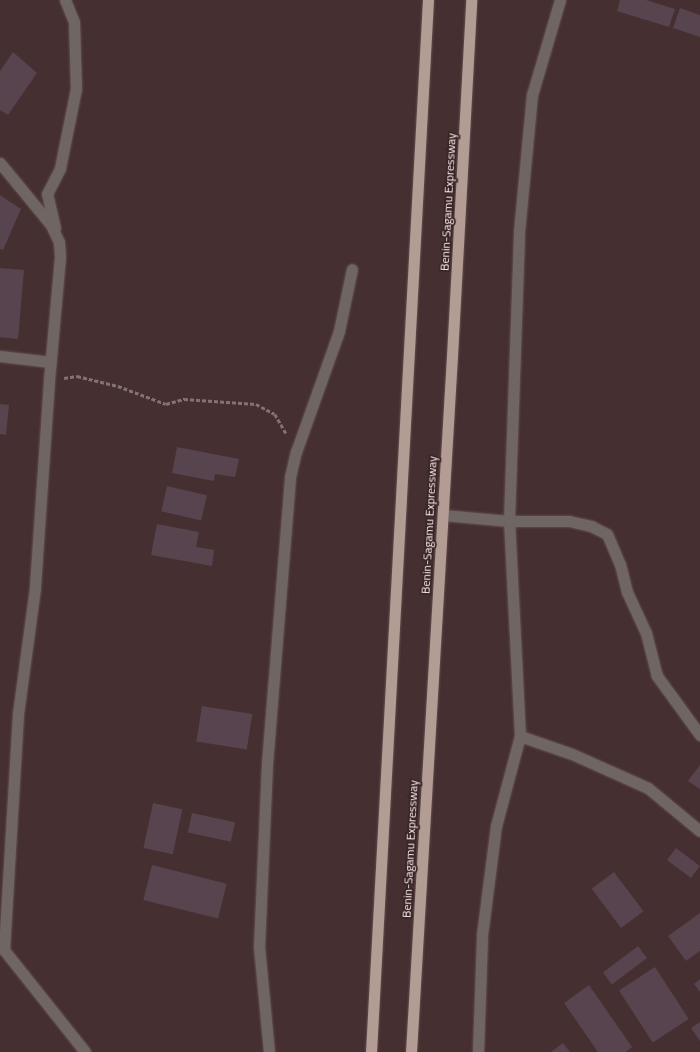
<!DOCTYPE html>
<html>
<head>
<meta charset="utf-8">
<style>
  body { margin:0 }
  #map { position:relative; width:700px; height:1052px; overflow:hidden; background:#452f30; font-family:"Titillium Web",sans-serif }
  div>[style] { position:absolute }
  .building>* { inset:0; background:#58444e; transform-origin:0 0 }
  .path>* { height:2.5px; margin-top:-1.25px; transform-origin:0; background:repeating-linear-gradient(90deg,#847172 0 4px,transparent 0 6px) }
  .roads { filter:drop-shadow(0 0 1px #624e4f) drop-shadow(0 0 1px #624e4f) }
  .minor>* { height:11px; margin:-5.5px; padding:0 5.5px; transform-origin:5.5px; border-radius:5.5px; background:#6f6561 }
  .trunk>* { height:11px; margin:-5.5px; padding:0 5.5px; transform-origin:5.5px; border-radius:5.5px; background:#b39c93 }
  span { translate:-50% -50%; white-space:nowrap; text-align:center; line-height:1.15; -webkit-text-stroke:3.5px #3a2526; paint-order:stroke }
  .street-label { font-size:12px; color:#fdf1f2 }
</style>
</head>
<body>
<div id="map">
  <div class="building">
    <div style="clip-path:polygon(620px 0,646px 0,675px 9px,669px 27px,617px 11px)"></div>
    <div style="clip-path:polygon(680px 8px,700px 15px,700px 37px,673px 28px)"></div>
    <div style="clip-path:polygon(13px 52px,37px 73px,8px 115px,0 110px,0 71px)"></div>
    <div style="clip-path:polygon(0 195px,21px 209px,3px 250px,0 249px)"></div>
    <div style="clip-path:polygon(0 268px,24px 270px,18px 339px,0 337px)"></div>
    <div style="clip-path:polygon(0 404px,9px 405px,6px 435px,0 434px)"></div>
    <div style="clip-path:polygon(177px 447px,239px 459px,235px 477px,215px 474px,214px 481px,172px 473px)"></div>
    <div style="left:167px;top:486px;width:41px;height:26px;rotate:13deg"></div>
    <div style="clip-path:polygon(157px 524px,199px 532px,196px 547px,214px 550px,212px 566px,151px 555px)"></div>
    <div style="left:202px;top:706px;width:51px;height:36px;rotate:9deg"></div>
    <div style="clip-path:polygon(700px 765px,700px 789px,688px 781px)"></div>
    <div style="left:153px;top:803px;width:30px;height:46px;rotate:12deg"></div>
    <div style="left:192px;top:813px;width:44px;height:20px;rotate:12deg"></div>
    <div style="left:676px;top:848px;width:30px;height:15px;rotate:37deg"></div>
    <div style="left:152px;top:865px;width:77px;height:36px;rotate:14deg"></div>
    <div style="left:614px;top:872px;width:49px;height:28px;rotate:53deg"></div>
    <div style="clip-path:polygon(700px 913px,700px 951px,686px 961px,668px 936px)"></div>
    <div style="left:638px;top:946px;width:15px;height:44px;rotate:53deg"></div>
    <div style="left:655px;top:967px;width:62px;height:43px;rotate:57deg"></div>
    <div style="clip-path:polygon(700px 979px,700px 992px,694px 984px)"></div>
    <div style="clip-path:polygon(589px 985px,632px 1047px,626px 1052px,598px 1052px,564px 1003px)"></div>
    <div style="clip-path:polygon(700px 1022px,700px 1041px,691px 1028px)"></div>
    <div style="clip-path:polygon(563px 1043px,570px 1052px,551px 1052px)"></div>
  </div>
  <div class="path">
    <div style="left:64px;top:378px;width:13px;rotate:-9deg"></div>
    <div style="left:77px;top:376px;width:42px;rotate:13.7deg"></div>
    <div style="left:118px;top:386px;width:51px;rotate:20.6deg"></div>
    <div style="left:166px;top:404px;width:19px;rotate:-16deg"></div>
    <div style="left:184px;top:399px;width:72px;rotate:4deg"></div>
    <div style="left:256px;top:404px;width:21px;rotate:28deg"></div>
    <div style="left:275px;top:414px;width:22px;rotate:60deg"></div>
  </div>
  <div class="roads">
    <div class="minor">
      <div style="left:0;top:163px;width:80px;rotate:50.6deg"></div>
      <div style="left:51px;top:225px;width:19px;rotate:65deg"></div>
      <div style="left:59px;top:242px;width:15px;rotate:86deg"></div>
      <div style="left:60px;top:257px;width:124px;rotate:95.1deg"></div>
      <div style="left:49px;top:381px;width:207px;rotate:93.9deg"></div>
      <div style="left:35px;top:588px;width:127px;rotate:97.7deg"></div>
      <div style="left:18px;top:714px;width:236px;rotate:93.4deg"></div>
      <div style="left:4px;top:950px;width:130px;rotate:51.5deg"></div>
      <div style="left:55px;top:228px;width:35px;rotate:-103deg"></div>
      <div style="left:47px;top:194px;width:29px;rotate:-63deg"></div>
      <div style="left:60px;top:168px;width:81px;rotate:-78.6deg"></div>
      <div style="left:76px;top:89px;width:67px;rotate:-91.7deg"></div>
      <div style="left:74px;top:22px;width:24px;rotate:-112deg"></div>
      <div style="left:0;top:356px;width:51px;rotate:6.7deg"></div>
      <div style="left:443px;top:515px;width:66px;rotate:5.2deg"></div>
      <div style="left:509px;top:521px;width:60px"></div>
      <div style="left:569px;top:521px;width:23px;rotate:13deg"></div>
      <div style="left:591px;top:526px;width:18px;rotate:27deg"></div>
      <div style="left:607px;top:534px;width:33px;rotate:67deg"></div>
      <div style="left:620px;top:564px;width:29px;rotate:76deg"></div>
      <div style="left:627px;top:592px;width:45px;rotate:65.1deg"></div>
      <div style="left:646px;top:633px;width:44px;rotate:75.7deg"></div>
      <div style="left:657px;top:676px;width:73px;rotate:53.9deg"></div>
      <div style="left:520px;top:736px;width:55px;rotate:19.1deg"></div>
      <div style="left:572px;top:754px;width:83px;rotate:24.1deg"></div>
      <div style="left:648px;top:788px;width:67px;rotate:39.6deg"></div>
      <div style="left:269px;top:1052px;width:105px;rotate:-95.4deg"></div>
      <div style="left:259px;top:947px;width:183px;rotate:-87.5deg"></div>
      <div style="left:267px;top:764px;width:288px;rotate:-85.4deg"></div>
      <div style="left:290px;top:477px;width:26px;rotate:-77deg"></div>
      <div style="left:296px;top:452px;width:128px;rotate:-70.4deg"></div>
      <div style="left:339px;top:331px;width:63px;rotate:-78.2deg"></div>
      <div style="left:478px;top:1052px;width:117px;rotate:-88deg"></div>
      <div style="left:482px;top:935px;width:110px;rotate:-82.7deg"></div>
      <div style="left:496px;top:826px;width:93px;rotate:-75.1deg"></div>
      <div style="left:520px;top:736px;width:215px;rotate:-92.9deg"></div>
      <div style="left:509px;top:521px;width:289px;rotate:-88deg"></div>
      <div style="left:519px;top:232px;width:138px;rotate:-84.6deg"></div>
      <div style="left:532px;top:95px;width:99px;rotate:-73.6deg"></div>
    </div>
    <div class="trunk">
      <div style="left:371px;top:1052px;width:1054px;rotate:-86.9deg"></div>
      <div style="left:411px;top:1052px;width:697px;rotate:-86.63deg"></div>
      <div style="left:452px;top:356px;width:357px;rotate:-86.9deg"></div>
    </div>
  </div>
  <div class="street-label">
    <span style="left:448px;top:202px;rotate:-87deg">Benin-Sagamu Expressway</span>
    <span style="left:429px;top:525px;rotate:-87deg">Benin-Sagamu Expressway</span>
    <span style="left:410px;top:849px;rotate:-87deg">Benin-Sagamu Expressway</span>
  </div>
</div>
</body>
</html>
